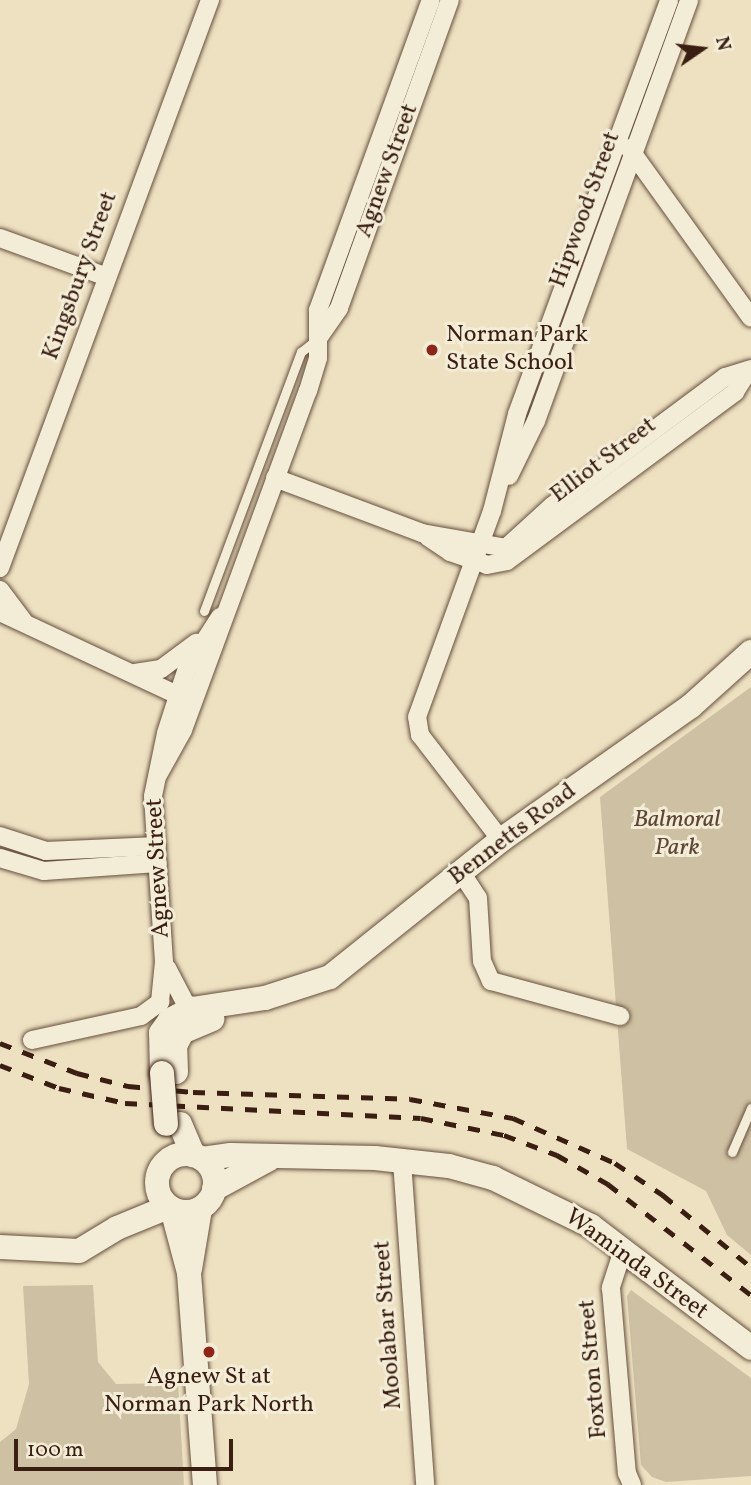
<!DOCTYPE html>
<html>
<head>
<meta charset="utf-8">
<style>
  body { margin:0 }
  #map { position:relative; width:751px; height:1485px; overflow:hidden; background:#ede1c1; font-family:Vollkorn,serif }
  div>[style] { position:absolute }
  .green>* { inset:0; background:#cec0a3 }
  .roads { filter:drop-shadow(0 0 2px #664f3d) drop-shadow(0 0 2px #664f3d) }
  .lane>* { height:9px; margin:-4.5px; padding:0 4.5px; transform-origin:4.5px; border-radius:4.5px; background:#f3ecd7 }
  .street>* { height:18px; margin:-9px; padding:0 9px; transform-origin:9px; border-radius:9px; background:#f3ecd7 }
  .secondary>* { height:24px; margin:-12px; padding:0 12px; transform-origin:12px; border-radius:12px; background:#f3ecd7 }
  .secondary>.ring { margin:-12px; padding:0; box-sizing:content-box; background:none; border:24px solid #f3ecd7; border-radius:50% }
  .rail>* { height:4.5px; margin-top:-2.25px; transform-origin:0; background:repeating-linear-gradient(90deg,#391e11 0 12px,transparent 0 24px) }
  .bridges { filter:drop-shadow(0 0 2px #391e11) drop-shadow(0 0 2px #391e11) }
  .secondary-bridge>* { height:24px; margin:-12px; padding:0 12px; transform-origin:12px; border-radius:12px; background:#f3ecd7 }
  .dots>* { width:19px; height:19px; translate:-50% -50%; box-sizing:border-box; border:4px solid #f3ecd7; border-radius:50% }
  span { translate:-50% -50%; white-space:nowrap; text-align:center; line-height:1.15; -webkit-text-stroke:6px #f3ecd7; paint-order:stroke }
  .street-label { font-size:24px; color:#391e11 }
  .poi-label { font-size:24px; color:#391e11 }
  .left { translate:0 -50%; text-align:left }
  .park-label { font-size:24px; color:#5e4636; font-style:italic }
  .north { position:absolute; left:667px; top:14px; width:70px; height:70px; -webkit-text-stroke:5px #f3ecd7; paint-order:stroke; rotate:76deg; font-size:19px; font-weight:700; line-height:28px; text-align:center; color:#391e11 }
  .north::after { content:''; display:block; margin:auto; width:24px; height:32px; background:#391e11; clip-path:polygon(50% 0,100% 100%,50% 72%,0 100%) }
  .scale { position:absolute; left:14px; top:1439px; width:219px; height:32px; box-sizing:border-box; border:4px solid #391e11; border-top:0; padding-left:9px; font-size:21px; line-height:24px; white-space:nowrap; color:#391e11; -webkit-text-stroke:5px #f3ecd7; paint-order:stroke }
</style>
</head>
<body>
<div id="map">
  <div class="green">
    <div style="clip-path:polygon(751px 687px,751px 1255px,727px 1235px,706px 1191px,627px 1149px,600px 797px)"></div>
    <div style="clip-path:polygon(93px 1285px,98px 1362px,116px 1384px,178px 1383px,184px 1485px,0 1485px,0 1442px,16px 1429px,29px 1384px,23px 1286px)"></div>
    <div style="clip-path:polygon(631px 1290px,751px 1378px,751px 1476px,666px 1482px,652px 1477px,641px 1465px,627px 1296px)"></div>
  </div>
  <div class="roads">
    <div class="lane">
      <div style="left:204px;top:611px;width:277px;rotate:-69.5deg"></div>
      <div style="left:301px;top:352px;width:22px;rotate:-39deg"></div>
      <div style="left:732px;top:1152px;width:48px;rotate:-66.6deg"></div>
    </div>
    <div class="street">
      <div style="left:629px;top:148px;width:209px;rotate:54.3deg"></div>
      <div style="left:0;top:238px;width:114px;rotate:20deg"></div>
      <div style="left:319px;top:337px;width:35px;rotate:-55deg"></div>
      <div style="left:339px;top:308px;width:327px;rotate:-70.2deg"></div>
      <div style="left:509px;top:476px;width:61px;rotate:-63.9deg"></div>
      <div style="left:536px;top:421px;width:448px;rotate:-70deg"></div>
      <div style="left:275px;top:478px;width:157px;rotate:20.5deg"></div>
      <div style="left:422px;top:533px;width:85px;rotate:10.1deg"></div>
      <div style="left:506px;top:548px;width:62px;rotate:-42.4deg"></div>
      <div style="left:552px;top:506px;width:216px;rotate:-36.7deg"></div>
      <div style="left:725px;top:377px;width:27px;rotate:-17deg"></div>
      <div style="left:428px;top:537px;width:27px;rotate:34deg"></div>
      <div style="left:450px;top:552px;width:39px;rotate:19deg"></div>
      <div style="left:487px;top:565px;width:20px;rotate:-11deg"></div>
      <div style="left:507px;top:561px;width:284px;rotate:-36.5deg"></div>
      <div style="left:735px;top:392px;width:26px;rotate:-58deg"></div>
      <div style="left:0;top:568px;width:606px;rotate:-69.71deg"></div>
      <div style="left:0;top:590px;width:39px;rotate:53deg"></div>
      <div style="left:0;top:612px;width:195px;rotate:25.1deg"></div>
      <div style="left:135px;top:673px;width:26px;rotate:-9deg"></div>
      <div style="left:161px;top:669px;width:44px;rotate:-36.6deg"></div>
      <div style="left:158px;top:775px;width:51px;rotate:-60.9deg"></div>
      <div style="left:183px;top:730px;width:361px;rotate:-69.8deg"></div>
      <div style="left:308px;top:391px;width:34px;rotate:-73deg"></div>
      <div style="left:318px;top:358px;width:48px;rotate:-90deg"></div>
      <div style="left:318px;top:310px;width:330px;rotate:-70deg"></div>
      <div style="left:0;top:836px;width:48px;rotate:18.1deg"></div>
      <div style="left:46px;top:851px;width:111px;rotate:-2.6deg"></div>
      <div style="left:501px;top:840px;width:133px;rotate:-127.6deg"></div>
      <div style="left:420px;top:735px;width:18px;rotate:-99deg"></div>
      <div style="left:417px;top:717px;width:219px;rotate:-70deg"></div>
      <div style="left:492px;top:511px;width:100px;rotate:-75.5deg"></div>
      <div style="left:517px;top:414px;width:441px;rotate:-69.8deg"></div>
      <div style="left:0;top:858px;width:46px;rotate:16.5deg"></div>
      <div style="left:44px;top:871px;width:114px;rotate:-4deg"></div>
      <div style="left:461px;top:872px;width:31px;rotate:57deg"></div>
      <div style="left:478px;top:898px;width:63px;rotate:86.4deg"></div>
      <div style="left:482px;top:961px;width:22px;rotate:66deg"></div>
      <div style="left:491px;top:981px;width:134px;rotate:15.2deg"></div>
      <div style="left:167px;top:968px;width:47px;rotate:62.4deg"></div>
      <div style="left:32px;top:1040px;width:112px;rotate:-12.4deg"></div>
      <div style="left:141px;top:1016px;width:24px;rotate:-36deg"></div>
      <div style="left:160px;top:1002px;width:40px;rotate:-84.3deg"></div>
      <div style="left:164px;top:962px;width:166px;rotate:-93.8deg"></div>
      <div style="left:153px;top:796px;width:64px;rotate:-78.3deg"></div>
      <div style="left:166px;top:733px;width:68px;rotate:-72.1deg"></div>
      <div style="left:187px;top:668px;width:61px;rotate:-57.1deg"></div>
      <div style="left:402px;top:1161px;width:325px;rotate:85.9deg"></div>
      <div style="left:623px;top:1250px;width:40px;rotate:108deg"></div>
      <div style="left:611px;top:1288px;width:186px;rotate:85.1deg"></div>
      <div style="left:627px;top:1473px;width:13px;rotate:67deg"></div>
    </div>
    <div class="secondary">
      <div style="left:176px;top:1072px;width:26px;rotate:-92deg"></div>
      <div style="left:175px;top:1046px;width:16px;rotate:-63deg"></div>
      <div style="left:182px;top:1032px;width:33px;rotate:-23deg"></div>
      <div style="left:162px;top:1073px;width:40px;rotate:-91.4deg"></div>
      <div style="left:161px;top:1033px;width:16px;rotate:-55deg"></div>
      <div style="left:170px;top:1020px;width:25px;rotate:-27deg"></div>
      <div style="left:192px;top:1009px;width:74px;rotate:-8.6deg"></div>
      <div style="left:265px;top:998px;width:68px;rotate:-17.9deg"></div>
      <div style="left:330px;top:977px;width:219px;rotate:-38.7deg"></div>
      <div style="left:501px;top:840px;width:232px;rotate:-35.2deg"></div>
      <div style="left:691px;top:706px;width:81px;rotate:-42deg"></div>
      <div style="left:180px;top:1124px;width:34px;rotate:67deg"></div>
      <div class="ring" style="left:157px;top:1154px;width:34px;height:34px"></div>
      <div style="left:202px;top:1159px;width:29px;rotate:-8deg"></div>
      <div style="left:231px;top:1155px;width:144px;rotate:1.2deg"></div>
      <div style="left:375px;top:1158px;width:74px;rotate:6.2deg"></div>
      <div style="left:449px;top:1166px;width:46px;rotate:15.3deg"></div>
      <div style="left:493px;top:1178px;width:109px;rotate:26.1deg"></div>
      <div style="left:591px;top:1226px;width:201px;rotate:37.3deg"></div>
      <div style="left:214px;top:1189px;width:63px;rotate:-28.6deg"></div>
      <div style="left:172px;top:1209px;width:66px;rotate:75.1deg"></div>
      <div style="left:189px;top:1273px;width:213px;rotate:85.7deg"></div>
      <div style="left:0;top:1247px;width:79px;rotate:2.9deg"></div>
      <div style="left:79px;top:1251px;width:44px;rotate:-31.2deg"></div>
      <div style="left:117px;top:1228px;width:55px;rotate:-22.4deg"></div>
      <div style="left:190px;top:1269px;width:61px;rotate:-80.5deg"></div>
    </div>
  </div>
  <div class="rail">
    <div style="left:0;top:1043px;width:83px;rotate:21.3deg"></div>
    <div style="left:77px;top:1073px;width:53px;rotate:14.3deg"></div>
    <div style="left:128px;top:1086px;width:65px;rotate:5.3deg"></div>
    <div style="left:193px;top:1092px;width:217px;rotate:1.8deg"></div>
    <div style="left:410px;top:1099px;width:105px;rotate:10.5deg"></div>
    <div style="left:513px;top:1118px;width:111px;rotate:23.8deg"></div>
    <div style="left:615px;top:1163px;width:58px;rotate:33.7deg"></div>
    <div style="left:663px;top:1195px;width:114px;rotate:39.3deg"></div>
    <div style="left:0;top:1065px;width:63px;rotate:21.3deg"></div>
    <div style="left:59px;top:1088px;width:68px;rotate:12.8deg"></div>
    <div style="left:125px;top:1103px;width:296px;rotate:2.9deg"></div>
    <div style="left:421px;top:1118px;width:85px;rotate:11.6deg"></div>
    <div style="left:504px;top:1135px;width:57px;rotate:20.7deg"></div>
    <div style="left:557px;top:1155px;width:59px;rotate:29.6deg"></div>
    <div style="left:608px;top:1184px;width:181px;rotate:37.8deg"></div>
  </div>
  <div class="bridges">
    <div class="secondary-bridge">
      <div style="left:162px;top:1073px;width:51px;rotate:85.5deg"></div>
    </div>
  </div>
  <div class="dots">
    <div style="left:432px;top:350px;background:#8f2418"></div>
    <div style="left:209px;top:1352px;background:#8f2418"></div>
  </div>
  <div class="street-label">
    <span style="left:388px;top:171px;rotate:-70deg">Agnew Street</span>
    <span style="left:586px;top:210px;rotate:-70deg">Hipwood Street</span>
    <span style="left:81px;top:276px;rotate:-70deg">Kingsbury Street</span>
    <span style="left:604px;top:461px;rotate:-37deg">Elliot Street</span>
    <span style="left:513px;top:835px;rotate:-37deg">Bennetts Road</span>
    <span style="left:159px;top:868px;rotate:-93deg">Agnew Street</span>
    <span style="left:636px;top:1265px;rotate:36deg">Waminda Street</span>
    <span style="left:389px;top:1325px;rotate:-94deg">Moolabar Street</span>
    <span style="left:594px;top:1369px;rotate:-95deg">Foxton Street</span>
  </div>
  <div class="poi-label">
    <span class="left" style="left:446px;top:350px">Norman Park<br>State School</span>
    <span style="left:209px;top:1392px">Agnew St at<br>Norman Park North</span>
  </div>
  <div class="park-label">
    <span style="left:677px;top:835px">Balmoral<br>Park</span>
  </div>
  <div class="north">N</div>
  <div class="scale">100 m</div>
</div>
</body>
</html>
